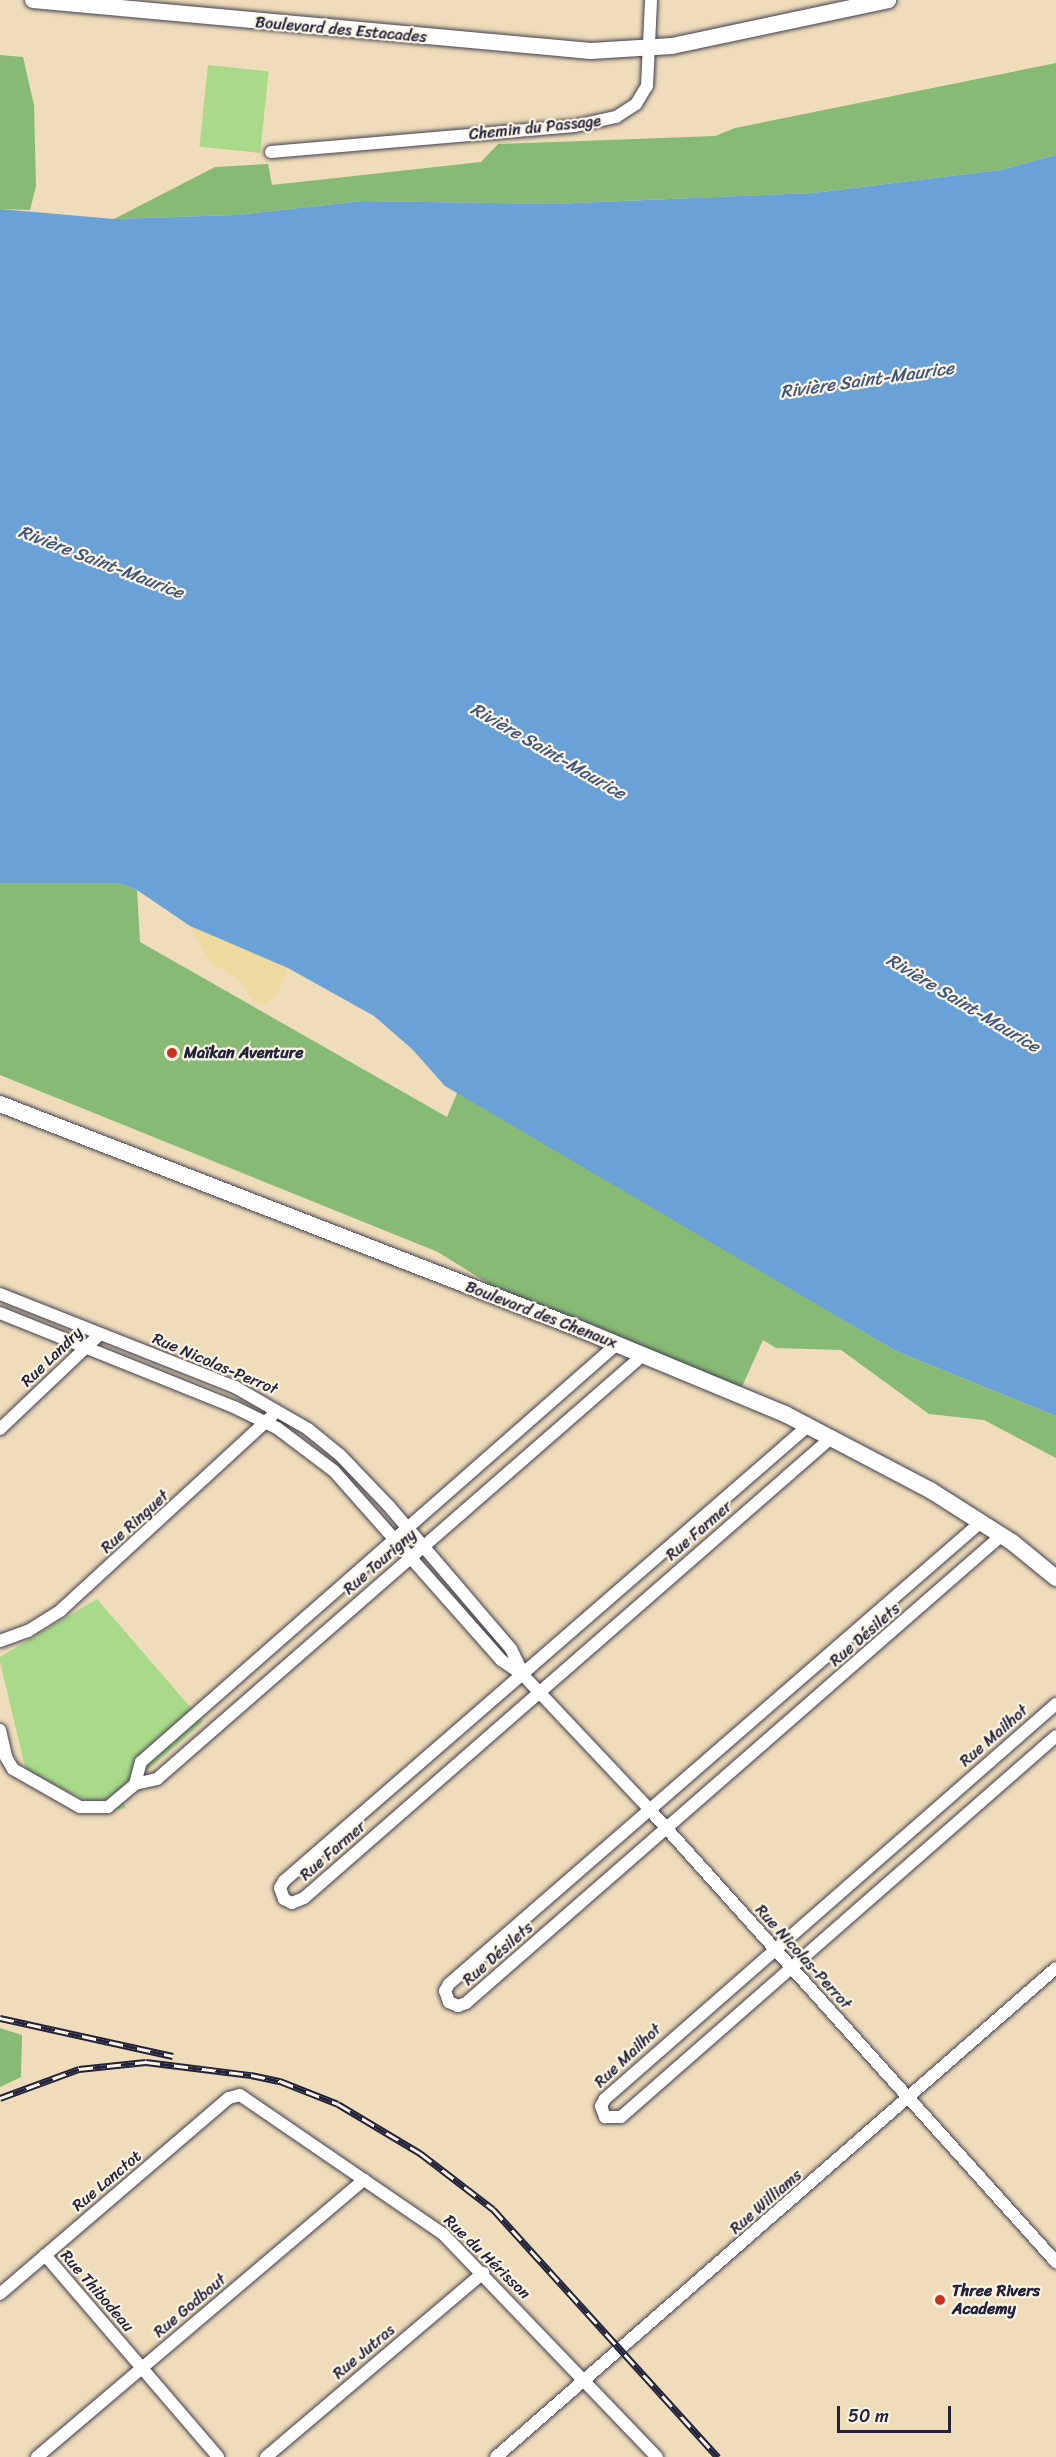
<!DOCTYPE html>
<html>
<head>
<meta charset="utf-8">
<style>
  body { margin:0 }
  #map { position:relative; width:1056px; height:2457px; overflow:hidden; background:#eedcba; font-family:Sriracha,sans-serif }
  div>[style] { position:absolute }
  .green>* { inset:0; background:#a9da89; transform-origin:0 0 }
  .forest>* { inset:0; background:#86ba75 }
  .sand>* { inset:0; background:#eeda9e }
  .water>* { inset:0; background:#6aa2d8 }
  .roads { filter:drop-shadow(0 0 2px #413e4e) drop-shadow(0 0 2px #413e4e) }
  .street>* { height:12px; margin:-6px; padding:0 6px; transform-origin:6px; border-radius:6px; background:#fff }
  .secondary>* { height:16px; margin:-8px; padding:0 8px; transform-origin:8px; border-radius:8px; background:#fff }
  .rail>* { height:7px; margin-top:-3.5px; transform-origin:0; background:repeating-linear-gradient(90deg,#fcf5e5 0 14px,#22223b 0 28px); box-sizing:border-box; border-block:2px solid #22223b }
  .dots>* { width:16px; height:16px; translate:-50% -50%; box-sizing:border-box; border:3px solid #fcf5e5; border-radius:50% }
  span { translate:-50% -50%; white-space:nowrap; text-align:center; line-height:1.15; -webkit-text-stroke:4.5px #fcf5e5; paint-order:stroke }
  .street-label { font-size:16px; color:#22223b }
  .poi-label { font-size:16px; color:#22223b; font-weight:700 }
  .left { translate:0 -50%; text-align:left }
  .water-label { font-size:18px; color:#3f557a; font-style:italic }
  .scale { position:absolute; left:837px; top:2406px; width:114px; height:27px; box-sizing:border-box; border:3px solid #22223b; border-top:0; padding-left:8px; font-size:18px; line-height:21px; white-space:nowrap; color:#22223b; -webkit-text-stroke:4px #fcf5e5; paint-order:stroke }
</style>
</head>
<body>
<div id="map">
  <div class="green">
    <div style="left:208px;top:65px;width:61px;height:82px;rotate:6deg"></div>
    <div style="clip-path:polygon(97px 1599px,203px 1722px,119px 1795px,126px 1808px,108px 1811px,26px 1771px,0 1662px,0 1657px)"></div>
  </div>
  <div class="forest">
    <div style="clip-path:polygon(0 55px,23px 57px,34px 105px,36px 186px,30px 210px,0 209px)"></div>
    <div style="clip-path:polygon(1056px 63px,1056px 155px,1000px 170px,812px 193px,552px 204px,362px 201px,236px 215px,114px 219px,215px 167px,268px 164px,272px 185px,481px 162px,498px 144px,715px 136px,735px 128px)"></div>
    <div style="clip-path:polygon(0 883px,118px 883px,137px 890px,140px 942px,447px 1117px,458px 1091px,896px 1351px,1056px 1416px,1056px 1458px,984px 1420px,929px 1414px,841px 1350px,776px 1348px,763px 1340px,741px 1389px,553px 1324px,438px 1252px,0 1075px)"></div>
    <div style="clip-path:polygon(0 2028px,22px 2035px,21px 2077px,0 2087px)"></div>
  </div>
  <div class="sand">
    <div style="clip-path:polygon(190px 926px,288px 968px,278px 993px,263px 1005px,254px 1002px,240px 980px,211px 963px)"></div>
  </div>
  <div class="water">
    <div style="clip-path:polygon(1056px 155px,1056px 1416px,896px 1351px,445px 1086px,412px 1049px,374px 1016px,288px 968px,190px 926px,137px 890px,118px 883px,0 883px,0 209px,114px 219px,236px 215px,362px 201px,552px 204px,812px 193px,1000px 170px)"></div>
  </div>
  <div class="roads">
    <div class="street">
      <div style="left:271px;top:152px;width:305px;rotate:-4.9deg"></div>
      <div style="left:575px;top:126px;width:42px;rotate:-12.4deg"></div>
      <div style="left:616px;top:117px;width:24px;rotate:-33deg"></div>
      <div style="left:636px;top:104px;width:21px;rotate:-59deg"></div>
      <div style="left:647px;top:86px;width:86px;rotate:-87.3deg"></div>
      <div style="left:0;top:1294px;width:253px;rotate:21.6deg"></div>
      <div style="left:235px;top:1387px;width:84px;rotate:29.9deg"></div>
      <div style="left:308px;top:1429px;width:41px;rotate:39.1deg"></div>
      <div style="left:340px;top:1455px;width:69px;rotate:46.2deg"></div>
      <div style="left:388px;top:1505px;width:189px;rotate:49.5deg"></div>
      <div style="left:511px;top:1649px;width:28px;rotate:64deg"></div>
      <div style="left:0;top:1313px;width:252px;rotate:21.9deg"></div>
      <div style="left:234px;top:1407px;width:48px;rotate:26deg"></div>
      <div style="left:277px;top:1428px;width:71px;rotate:37deg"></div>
      <div style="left:334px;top:1471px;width:252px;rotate:48.5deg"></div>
      <div style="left:501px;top:1660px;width:27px;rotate:34deg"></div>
      <div style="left:523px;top:1675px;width:185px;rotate:46.7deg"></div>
      <div style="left:650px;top:1810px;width:608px;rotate:48.07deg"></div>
      <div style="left:809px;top:1425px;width:695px;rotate:139.02deg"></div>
      <div style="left:284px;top:1881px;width:8px;rotate:120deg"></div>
      <div style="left:280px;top:1888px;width:12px;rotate:70deg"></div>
      <div style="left:284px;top:1899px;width:9px;rotate:27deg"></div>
      <div style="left:292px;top:1903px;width:13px;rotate:-23deg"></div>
      <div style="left:304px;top:1898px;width:701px;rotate:-41.12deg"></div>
      <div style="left:0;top:1429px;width:138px;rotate:-43.5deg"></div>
      <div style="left:981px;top:1522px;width:705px;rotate:139.03deg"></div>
      <div style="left:449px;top:1984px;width:8px;rotate:120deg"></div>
      <div style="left:445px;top:1991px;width:12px;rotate:70deg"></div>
      <div style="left:449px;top:2002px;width:10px;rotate:24deg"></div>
      <div style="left:458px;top:2006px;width:9px;rotate:-21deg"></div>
      <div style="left:466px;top:2003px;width:712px;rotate:-41.13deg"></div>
      <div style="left:0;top:1641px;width:30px;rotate:-20deg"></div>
      <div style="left:28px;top:1631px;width:39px;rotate:-32deg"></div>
      <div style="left:61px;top:1610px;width:287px;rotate:-42.6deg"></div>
      <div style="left:1056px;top:1704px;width:600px;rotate:138.79deg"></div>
      <div style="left:605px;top:2099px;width:8px;rotate:120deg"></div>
      <div style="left:601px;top:2106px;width:12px;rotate:70deg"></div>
      <div style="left:605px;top:2117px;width:16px"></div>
      <div style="left:621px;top:2117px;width:578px;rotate:-41.21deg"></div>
      <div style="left:0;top:1730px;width:28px;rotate:77deg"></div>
      <div style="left:6px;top:1757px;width:14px;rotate:60deg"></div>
      <div style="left:13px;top:1769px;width:77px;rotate:29.6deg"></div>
      <div style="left:80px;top:1807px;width:28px"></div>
      <div style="left:108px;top:1807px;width:35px;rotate:-40deg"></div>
      <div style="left:135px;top:1784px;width:23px;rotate:-13deg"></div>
      <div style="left:157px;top:1779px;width:645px;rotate:-41.1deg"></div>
      <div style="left:135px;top:1784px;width:23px;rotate:-75deg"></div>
      <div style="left:141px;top:1762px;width:633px;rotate:-41.29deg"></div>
      <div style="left:45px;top:2255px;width:266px;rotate:49.4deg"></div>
      <div style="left:0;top:2294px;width:301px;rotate:-40.6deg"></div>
      <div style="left:229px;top:2098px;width:11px;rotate:-15deg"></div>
      <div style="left:240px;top:2095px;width:246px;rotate:34.4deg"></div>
      <div style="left:443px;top:2234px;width:309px;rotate:46.2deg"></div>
      <div style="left:37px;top:2457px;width:429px;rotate:-40.3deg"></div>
      <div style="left:266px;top:2457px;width:285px;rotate:-40.3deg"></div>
      <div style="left:496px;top:2457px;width:743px;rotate:-41.13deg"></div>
    </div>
    <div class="secondary">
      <div style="left:33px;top:0;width:560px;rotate:5.22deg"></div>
      <div style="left:591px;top:51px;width:81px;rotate:-3.5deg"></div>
      <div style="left:672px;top:46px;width:221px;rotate:-12deg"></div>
      <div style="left:0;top:1104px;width:622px;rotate:21.2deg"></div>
      <div style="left:580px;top:1329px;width:222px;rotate:22.5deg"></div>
      <div style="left:785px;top:1414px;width:164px;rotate:27.7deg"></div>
      <div style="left:930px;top:1490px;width:97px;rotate:32.4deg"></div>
      <div style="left:1012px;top:1542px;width:57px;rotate:39.3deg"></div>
    </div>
  </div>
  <div class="rail">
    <div style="left:0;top:2018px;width:177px;rotate:12.4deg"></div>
    <div style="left:0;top:2098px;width:84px;rotate:-20.2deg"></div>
    <div style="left:79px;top:2069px;width:67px;rotate:-6deg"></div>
    <div style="left:146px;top:2062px;width:106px;rotate:7.1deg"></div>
    <div style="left:251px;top:2075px;width:30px;rotate:12deg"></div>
    <div style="left:280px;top:2081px;width:62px;rotate:21.6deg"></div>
    <div style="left:338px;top:2104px;width:96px;rotate:30.9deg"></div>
    <div style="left:420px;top:2153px;width:92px;rotate:37.5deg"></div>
    <div style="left:493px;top:2209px;width:335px;rotate:47.8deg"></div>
  </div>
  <div class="dots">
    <div style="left:172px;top:1053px;background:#c8321e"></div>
    <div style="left:940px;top:2300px;background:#c8321e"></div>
  </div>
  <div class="street-label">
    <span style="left:341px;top:30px;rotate:5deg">Boulevard des Estacades</span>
    <span style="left:535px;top:128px;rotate:-6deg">Chemin du Passage</span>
    <span style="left:541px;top:1315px;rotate:21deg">Boulevard des Chenaux</span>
    <span style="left:52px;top:1357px;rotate:-44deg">Rue Landry</span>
    <span style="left:215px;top:1364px;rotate:23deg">Rue Nicolas-Perrot</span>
    <span style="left:135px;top:1522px;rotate:-42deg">Rue Ringuet</span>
    <span style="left:699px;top:1531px;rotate:-41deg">Rue Farmer</span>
    <span style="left:380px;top:1562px;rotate:-41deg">Rue Tourigny</span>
    <span style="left:865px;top:1635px;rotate:-41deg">Rue Désilets</span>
    <span style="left:994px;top:1736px;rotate:-41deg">Rue Mailhot</span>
    <span style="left:333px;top:1851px;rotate:-41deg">Rue Farmer</span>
    <span style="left:498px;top:1954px;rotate:-41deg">Rue Désilets</span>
    <span style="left:803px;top:1957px;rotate:48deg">Rue Nicolas-Perrot</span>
    <span style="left:628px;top:2056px;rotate:-43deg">Rue Mailhot</span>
    <span style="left:107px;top:2181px;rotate:-40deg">Rue Lanctot</span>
    <span style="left:766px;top:2202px;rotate:-41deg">Rue Williams</span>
    <span style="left:487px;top:2257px;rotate:44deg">Rue du Hérisson</span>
    <span style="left:97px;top:2291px;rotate:49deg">Rue Thibodeau</span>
    <span style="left:190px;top:2306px;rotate:-40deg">Rue Godbout</span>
    <span style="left:364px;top:2352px;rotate:-40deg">Rue Jutras</span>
  </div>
  <div class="poi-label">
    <span class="left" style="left:184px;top:1053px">Maïkan Aventure</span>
    <span class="left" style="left:952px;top:2300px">Three Rivers<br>Academy</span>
  </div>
  <div class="water-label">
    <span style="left:867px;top:380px;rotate:-8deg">Rivière Saint-Maurice</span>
    <span style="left:101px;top:562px;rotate:21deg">Rivière Saint-Maurice</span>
    <span style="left:548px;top:751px;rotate:30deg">Rivière Saint-Maurice</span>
    <span style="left:963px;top:1003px;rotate:31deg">Rivière Saint-Maurice</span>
  </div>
  <div class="scale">50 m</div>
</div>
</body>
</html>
